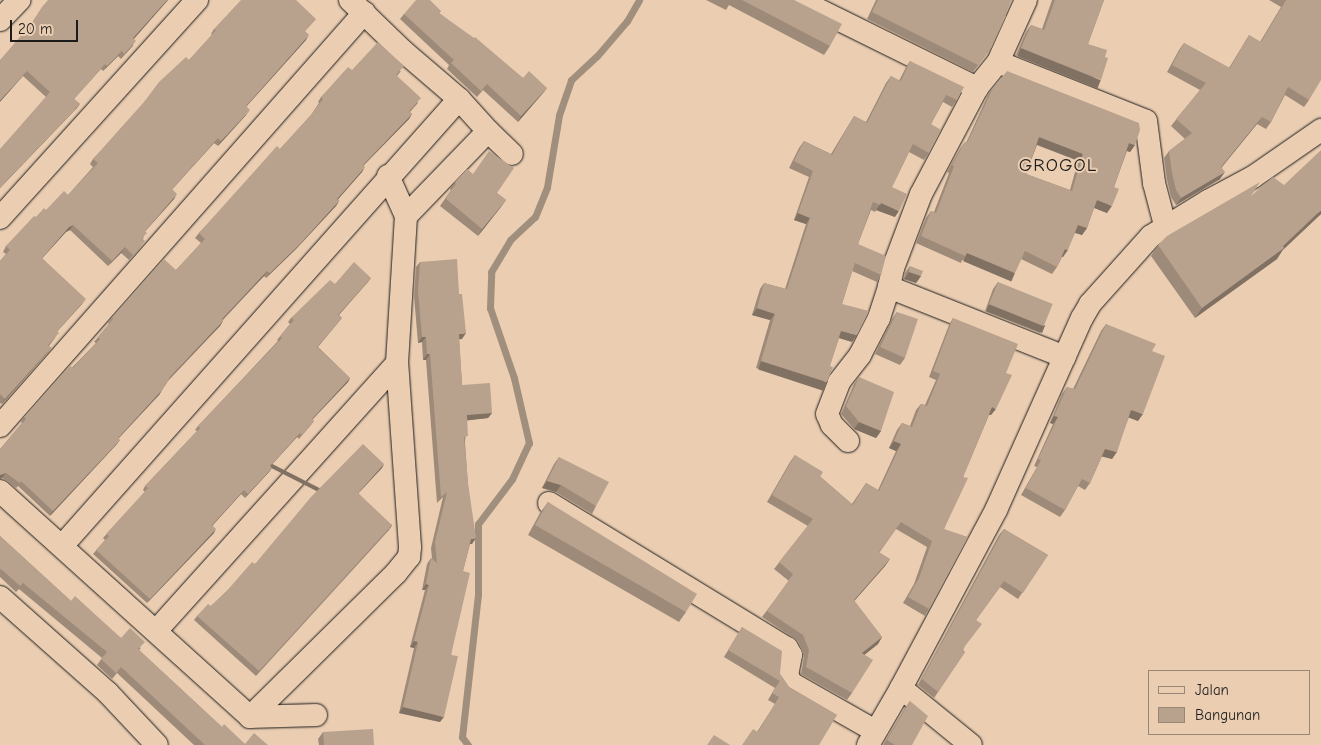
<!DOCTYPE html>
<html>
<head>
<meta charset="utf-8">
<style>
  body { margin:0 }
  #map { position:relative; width:1321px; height:745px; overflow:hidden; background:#ebceb2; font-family:"Comic Neue",sans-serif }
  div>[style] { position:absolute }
  .stream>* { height:7px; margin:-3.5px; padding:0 3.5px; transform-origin:3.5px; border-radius:3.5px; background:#a18f7d }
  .roads { filter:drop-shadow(0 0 1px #1c1c1c) drop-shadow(0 0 1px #1c1c1c) }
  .street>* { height:22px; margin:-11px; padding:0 11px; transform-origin:11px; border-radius:11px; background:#ebceb2 }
  .wall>* { inset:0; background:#9e8a79 }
  .shaded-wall>* { inset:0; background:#817163; transform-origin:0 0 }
  .building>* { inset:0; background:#b8a18d; transform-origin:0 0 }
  span { translate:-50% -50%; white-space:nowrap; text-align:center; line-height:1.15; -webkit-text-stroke:4px #ebceb2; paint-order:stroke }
  .quarter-label { font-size:19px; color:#1c1c1c; letter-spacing:1px }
  .legend { position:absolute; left:1148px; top:670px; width:162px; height:65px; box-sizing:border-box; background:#ebceb2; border:1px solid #988776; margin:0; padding:6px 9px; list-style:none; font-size:15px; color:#1c1c1c }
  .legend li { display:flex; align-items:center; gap:10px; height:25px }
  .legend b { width:25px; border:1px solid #988776 }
  .scale { position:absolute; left:10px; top:20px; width:68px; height:22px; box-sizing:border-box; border:2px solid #1c1c1c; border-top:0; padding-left:6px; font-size:15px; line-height:18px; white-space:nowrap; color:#1c1c1c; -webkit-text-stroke:4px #ebceb2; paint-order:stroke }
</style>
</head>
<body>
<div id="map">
  <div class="stream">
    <div style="left:468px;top:745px;width:10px;rotate:-127deg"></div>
    <div style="left:462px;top:737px;width:143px;rotate:-83.6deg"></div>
    <div style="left:478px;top:595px;width:71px;rotate:-90deg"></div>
    <div style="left:478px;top:524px;width:56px;rotate:-52.9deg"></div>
    <div style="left:512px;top:479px;width:40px;rotate:-65deg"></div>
    <div style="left:529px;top:443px;width:67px;rotate:-103deg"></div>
    <div style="left:514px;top:378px;width:74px;rotate:-108.9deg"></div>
    <div style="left:490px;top:308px;width:36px;rotate:-88deg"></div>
    <div style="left:491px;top:272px;width:37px;rotate:-59deg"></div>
    <div style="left:510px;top:240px;width:34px;rotate:-43deg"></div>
    <div style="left:535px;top:217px;width:32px;rotate:-68deg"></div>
    <div style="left:547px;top:187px;width:73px;rotate:-80.5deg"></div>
    <div style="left:559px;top:115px;width:37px;rotate:-71deg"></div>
    <div style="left:571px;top:80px;width:35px;rotate:-43deg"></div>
    <div style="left:597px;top:56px;width:46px;rotate:-49.4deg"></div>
    <div style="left:627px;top:21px;width:24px;rotate:-60deg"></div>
  </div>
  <div class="roads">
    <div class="street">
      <div style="left:350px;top:0;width:74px;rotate:43.9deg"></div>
      <div style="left:403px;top:51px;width:74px;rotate:40.6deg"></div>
      <div style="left:459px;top:99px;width:43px;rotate:47.8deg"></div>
      <div style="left:488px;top:131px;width:33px;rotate:44deg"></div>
      <div style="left:799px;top:0;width:199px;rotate:26.3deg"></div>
      <div style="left:1026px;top:0;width:68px;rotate:114.3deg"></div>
      <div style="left:998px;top:62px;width:33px;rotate:129deg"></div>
      <div style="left:977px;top:88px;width:120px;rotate:117.8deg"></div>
      <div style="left:921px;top:194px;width:79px;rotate:110.7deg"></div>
      <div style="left:893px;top:268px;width:19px;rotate:102deg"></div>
      <div style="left:889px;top:287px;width:189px;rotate:21.7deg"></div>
      <div style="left:0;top:20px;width:28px;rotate:-46deg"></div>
      <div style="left:998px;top:62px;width:159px;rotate:21.7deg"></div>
      <div style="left:1146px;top:121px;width:63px;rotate:82.6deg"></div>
      <div style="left:1154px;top:183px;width:43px;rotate:75.3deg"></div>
      <div style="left:406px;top:216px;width:118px;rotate:-46deg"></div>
      <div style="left:0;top:218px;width:294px;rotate:-47.9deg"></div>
      <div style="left:0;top:426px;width:551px;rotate:-48.61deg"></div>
      <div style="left:848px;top:441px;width:23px;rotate:-135deg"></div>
      <div style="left:832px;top:425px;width:12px;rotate:-114deg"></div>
      <div style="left:827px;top:414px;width:34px;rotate:-69deg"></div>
      <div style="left:839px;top:382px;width:34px;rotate:-52deg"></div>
      <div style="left:860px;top:355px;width:42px;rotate:-62.8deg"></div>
      <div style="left:879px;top:318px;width:33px;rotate:-72deg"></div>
      <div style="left:0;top:491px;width:337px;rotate:42.1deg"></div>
      <div style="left:250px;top:717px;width:66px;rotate:-1.7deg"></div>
      <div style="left:549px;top:503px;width:279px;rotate:31.4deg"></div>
      <div style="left:787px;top:648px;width:8px;rotate:60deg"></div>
      <div style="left:791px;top:655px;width:20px;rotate:101deg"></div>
      <div style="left:787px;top:675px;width:9px;rotate:63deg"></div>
      <div style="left:791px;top:683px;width:97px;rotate:29.7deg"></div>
      <div style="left:62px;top:546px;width:598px;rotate:-48.39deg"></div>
      <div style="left:0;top:597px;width:144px;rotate:41.6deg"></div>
      <div style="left:108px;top:693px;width:71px;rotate:46.7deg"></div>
      <div style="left:156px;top:631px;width:360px;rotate:-48deg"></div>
      <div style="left:901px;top:688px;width:90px;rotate:39.2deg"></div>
      <div style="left:250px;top:717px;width:205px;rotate:-44.6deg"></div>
      <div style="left:396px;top:573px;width:21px;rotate:-51deg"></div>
      <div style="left:409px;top:557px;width:10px;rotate:-84deg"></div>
      <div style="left:410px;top:547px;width:184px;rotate:-94deg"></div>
      <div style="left:397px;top:363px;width:147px;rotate:-86.5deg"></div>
      <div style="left:406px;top:216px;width:44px;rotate:-114.2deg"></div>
      <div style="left:868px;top:745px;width:66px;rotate:-59.9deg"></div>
      <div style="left:901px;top:688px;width:202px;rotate:-61.9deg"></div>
      <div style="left:996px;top:510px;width:210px;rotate:-65.9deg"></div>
      <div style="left:1082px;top:318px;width:16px;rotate:-60deg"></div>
      <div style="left:1090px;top:304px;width:91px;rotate:-48.1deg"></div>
      <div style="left:1151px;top:236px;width:67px;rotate:-31.6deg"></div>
      <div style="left:1208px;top:201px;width:51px;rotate:-28.1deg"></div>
      <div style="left:1253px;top:177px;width:83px;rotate:-34.7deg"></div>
    </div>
  </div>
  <div class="wall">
    <div style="clip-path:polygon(168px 0,134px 39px,133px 46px,121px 59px,118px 56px,103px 71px,101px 69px,74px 99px,80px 104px,76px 109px,46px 97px,23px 76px,0 60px)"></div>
    <div style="clip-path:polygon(706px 0,794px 0,830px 46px,824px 55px,729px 5px,726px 10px)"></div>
    <div style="clip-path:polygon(876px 0,1011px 0,991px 48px,973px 72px,867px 19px)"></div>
    <div style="clip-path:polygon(1052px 0,1104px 0,1088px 44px,1096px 87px,1016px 55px,1026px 32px,1031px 25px,1042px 29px)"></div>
    <div style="clip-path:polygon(1269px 0,1321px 0,1309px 100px,1304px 107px,1285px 95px,1271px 122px,1266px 129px,1257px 124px,1222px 167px,1220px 179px,1176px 205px,1171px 197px,1167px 180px,1164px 158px,1169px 151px,1185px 139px,1171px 126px,1200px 90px,1167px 72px,1179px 50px,1184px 43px,1229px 68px,1249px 35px,1260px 42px,1281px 7px)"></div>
    <div style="clip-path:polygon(441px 11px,439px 13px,523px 78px,547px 88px,543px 93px,518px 122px,483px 90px,477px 97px,447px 69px,449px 65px,400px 19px,404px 14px)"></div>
    <div style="clip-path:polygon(316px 19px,305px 31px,306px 40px,246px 107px,246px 115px,218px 146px,214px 143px,172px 189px,174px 199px,145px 231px,143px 239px,141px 246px,129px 260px,121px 253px,108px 266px,70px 230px,66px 232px,42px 258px,82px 304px,57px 331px,55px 338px,49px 346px,51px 348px,47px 353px,2px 404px,0 403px,0 261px,6px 254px,3px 252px,6px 246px,36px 217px,68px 195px,93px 167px,90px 164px,93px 159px,189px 60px,212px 35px,211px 34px,214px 29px)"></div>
    <div style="clip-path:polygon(910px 61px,957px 100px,952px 107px,943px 102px,931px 124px,929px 153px,924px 160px,909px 152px,892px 187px,895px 217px,876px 210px,875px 212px,871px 210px,858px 244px,881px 275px,877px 282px,852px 271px,842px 304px,852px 342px,839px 338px,822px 389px,756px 368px,770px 320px,752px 315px,760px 289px,764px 283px,785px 289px,806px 224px,794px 220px,809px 177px,789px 168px,799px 148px,804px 141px,831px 154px,854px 116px,866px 122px,886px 83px,891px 76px,899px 81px,906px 67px)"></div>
    <div style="clip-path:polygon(352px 70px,401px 71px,397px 76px,418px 103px,410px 112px,412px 114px,409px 119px,364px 165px,362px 172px,338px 199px,339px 201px,336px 206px,296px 249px,266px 278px,264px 276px,223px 320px,223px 321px,220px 326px,168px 381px,159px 395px,118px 439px,120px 440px,116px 445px,50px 516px,18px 486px,16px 488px,2px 478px,0 479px,0 449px,22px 423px,21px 422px,24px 417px,96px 343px,94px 342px,109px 324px,108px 323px,112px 318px,176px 270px,201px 243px,195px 238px,199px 233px,280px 149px,311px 115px,319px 103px,318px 102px,321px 97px)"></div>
    <div style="clip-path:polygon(evenodd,993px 88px,1135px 145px,1130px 152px,1127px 151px,1114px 187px,1107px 213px,1094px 208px,1087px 228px,1082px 235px,1075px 233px,1063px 257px,1062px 257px,1057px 267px,1052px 274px,1021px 259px,1010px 280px,962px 260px,961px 263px,916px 243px,926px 218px,931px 211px,934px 212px,949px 173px,947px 172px,960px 149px,965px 142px,966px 143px,988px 95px,993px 88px,1037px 145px,1078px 161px,1070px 190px,1026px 174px,1037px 145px)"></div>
    <div style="clip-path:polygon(455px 182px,497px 193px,506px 200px,478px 236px,440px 206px,451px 190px,450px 189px)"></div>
    <div style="clip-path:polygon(1251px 196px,1321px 214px,1284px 248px,1277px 259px,1195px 318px,1151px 256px,1158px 245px)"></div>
    <div style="clip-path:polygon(420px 262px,462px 339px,459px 339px,462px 385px,492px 413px,488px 418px,467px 420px,465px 442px,472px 544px,470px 544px,463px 571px,451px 655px,440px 722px,399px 713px,414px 648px,410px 647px,425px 590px,422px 590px,427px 564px,431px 558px,432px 559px,431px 548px,443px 497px,437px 503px,426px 360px,423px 360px,422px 342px,418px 343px,414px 296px,416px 267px)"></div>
    <div style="clip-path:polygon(910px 266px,921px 276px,916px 283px,904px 279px,905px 273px)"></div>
    <div style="clip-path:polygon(371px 278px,339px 315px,342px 318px,318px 347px,350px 378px,348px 382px,312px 420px,314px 421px,311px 425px,299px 439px,297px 437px,270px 466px,272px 468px,269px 472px,245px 498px,241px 494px,213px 525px,214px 533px,147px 603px,93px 554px,105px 540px,103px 538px,145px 492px,143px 490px,145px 486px,197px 431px,195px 430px,198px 426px,278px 341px,277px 340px,290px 324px,288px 322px,291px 318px,335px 284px)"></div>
    <div style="clip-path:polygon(998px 282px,1045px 326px,1040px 333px,985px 311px,993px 289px)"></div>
    <div style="clip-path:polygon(897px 312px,905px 358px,900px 365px,875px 354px,892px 319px)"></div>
    <div style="clip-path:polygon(953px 318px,1006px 373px,991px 415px,989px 415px,963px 477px,944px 529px,929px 609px,925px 616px,903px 603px,914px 584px,927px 547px,896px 529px,879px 553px,890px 559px,885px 566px,854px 601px,882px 637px,878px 644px,864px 655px,852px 693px,847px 700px,801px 674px,804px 657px,798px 641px,762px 617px,789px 581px,774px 569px,808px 526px,767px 502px,790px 462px,795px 455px,852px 504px,866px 483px,878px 490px,896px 451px,889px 448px,897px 430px,902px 423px,910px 426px,916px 410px,921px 404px,925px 405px,936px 380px,929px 377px,949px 325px)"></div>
    <div style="clip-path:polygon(1106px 324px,1152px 351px,1138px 421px,1129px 417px,1112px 459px,1102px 456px,1090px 483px,1085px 490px,1078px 486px,1065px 510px,1060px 517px,1021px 495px,1037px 467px,1034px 466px,1053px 424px,1050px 423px,1062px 394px,1067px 387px,1073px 389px,1101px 331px)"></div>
    <div style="clip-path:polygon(859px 377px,881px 431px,876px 438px,854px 429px,841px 414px,854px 384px)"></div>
    <div style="clip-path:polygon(559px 457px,596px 506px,592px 514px,556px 492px,542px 488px,554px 464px)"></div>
    <div style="clip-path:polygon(384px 464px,382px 468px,358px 493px,390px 529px,256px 676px,194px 620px,197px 616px,211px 606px,255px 564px)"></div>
    <div style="clip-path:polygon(548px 502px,686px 612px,679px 622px,528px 535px,540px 513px)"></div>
    <div style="clip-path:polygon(1004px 529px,1048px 555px,1018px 599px,1000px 587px,976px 620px,963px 650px,965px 652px,934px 698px,918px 685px,999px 535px)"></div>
    <div style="clip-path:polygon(0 536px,71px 601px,121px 638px,141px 648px,139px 650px,222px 727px,245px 744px,268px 745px,194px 745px,117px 673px,112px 679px,97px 665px,102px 658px,19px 589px,16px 592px,0 577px)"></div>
    <div style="clip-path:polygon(742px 627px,780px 674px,789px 687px,837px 715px,757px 732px,775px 704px,768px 700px,775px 688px,724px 657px)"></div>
    <div style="clip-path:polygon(910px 701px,912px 745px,883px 745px,905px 708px)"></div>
    <div style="clip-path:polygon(323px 732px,374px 745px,319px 745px,318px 739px)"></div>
  </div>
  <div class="shaded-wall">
    <div style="clip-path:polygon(167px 0,168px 0,130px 43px,133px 38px)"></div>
    <div style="clip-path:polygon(309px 35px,306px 40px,242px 111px,246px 106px)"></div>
    <div style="left:1021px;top:48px;width:86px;height:9px;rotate:22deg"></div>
    <div style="clip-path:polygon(122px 51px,118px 56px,103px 71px,107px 66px)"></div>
    <div style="clip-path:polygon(27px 71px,23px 76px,0 102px,0 100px)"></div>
    <div style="clip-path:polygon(547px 88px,543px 93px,518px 122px,521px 116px)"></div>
    <div style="clip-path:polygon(80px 104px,76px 109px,0 188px,0 187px)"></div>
    <div style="clip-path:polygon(250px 110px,246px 115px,218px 146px,221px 141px)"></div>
    <div style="clip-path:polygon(412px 114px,409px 119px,359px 170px,363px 165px)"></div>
    <div style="clip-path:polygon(1262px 117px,1257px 124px,1216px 174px,1221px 167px)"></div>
    <div style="left:1039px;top:137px;width:47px;height:8px;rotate:21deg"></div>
    <div style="clip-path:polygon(218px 138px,214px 143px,168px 194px,172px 189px)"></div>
    <div style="clip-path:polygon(1129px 143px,1135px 145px,1130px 152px,1124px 150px)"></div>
    <div style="clip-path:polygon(365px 167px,362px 172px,334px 204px,337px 199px)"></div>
    <div style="clip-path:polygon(1225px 172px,1220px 179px,1176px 205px,1181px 198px)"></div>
    <div style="clip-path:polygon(177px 194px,174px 199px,141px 236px,145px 231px)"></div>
    <div style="clip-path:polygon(506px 200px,501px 207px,478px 236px,482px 229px)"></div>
    <div style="clip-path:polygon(1097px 200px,1112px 206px,1107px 213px,1092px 207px)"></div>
    <div style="clip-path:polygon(339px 201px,336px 206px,296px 249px,266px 278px,270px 273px)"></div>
    <div style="clip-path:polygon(881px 203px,899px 211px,895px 217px,876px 210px)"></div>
    <div style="clip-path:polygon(1321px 210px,1321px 214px,1283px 250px,1284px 248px,1277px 259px,1195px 318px,1202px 308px,1283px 246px)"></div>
    <div style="clip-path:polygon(798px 213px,810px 218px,806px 224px,794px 220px)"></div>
    <div style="clip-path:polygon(73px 225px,70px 230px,66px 232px,38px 263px,42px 258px,69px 227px)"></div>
    <div style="clip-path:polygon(1078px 225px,1087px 228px,1082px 235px,1073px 232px)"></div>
    <div style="clip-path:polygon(125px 247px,121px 253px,108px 266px,112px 261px)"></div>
    <div style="clip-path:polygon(1065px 249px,1068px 250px,1063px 257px,1060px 256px)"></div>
    <div style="left:967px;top:253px;width:52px;height:9px;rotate:23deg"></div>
    <div style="clip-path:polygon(267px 271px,264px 276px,218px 324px,222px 319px)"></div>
    <div style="clip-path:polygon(909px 272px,921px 276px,916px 283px,904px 279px)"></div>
    <div style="clip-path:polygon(371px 278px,368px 282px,335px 319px,338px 315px)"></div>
    <div style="clip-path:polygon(86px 299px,82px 304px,53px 336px,57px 331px)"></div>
    <div style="left:989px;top:304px;width:60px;height:8px;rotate:21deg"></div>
    <div style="clip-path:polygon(757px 308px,775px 314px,770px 320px,752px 315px)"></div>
    <div style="clip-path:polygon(223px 321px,220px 326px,166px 382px,170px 377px)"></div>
    <div style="clip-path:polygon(841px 331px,857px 335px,852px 342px,836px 337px)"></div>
    <div style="clip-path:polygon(466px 333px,462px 339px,455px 340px,459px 334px)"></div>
    <div style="clip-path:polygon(422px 337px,426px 337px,422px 342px,418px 343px)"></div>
    <div style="clip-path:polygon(51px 348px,47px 353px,2px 404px,5px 399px)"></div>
    <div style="clip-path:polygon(427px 354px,430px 354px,426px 360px,423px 360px)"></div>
    <div style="left:761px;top:361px;width:69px;height:9px;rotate:18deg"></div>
    <div style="clip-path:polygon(350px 378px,348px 382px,309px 423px,312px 419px)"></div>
    <div style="clip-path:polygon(162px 390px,159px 395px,114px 443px,118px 438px)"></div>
    <div style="clip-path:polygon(992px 407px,996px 409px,991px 415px,987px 414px)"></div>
    <div style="clip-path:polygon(1131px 410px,1143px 414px,1138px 421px,1127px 417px)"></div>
    <div style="clip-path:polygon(492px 413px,488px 418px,463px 421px,467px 415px)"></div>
    <div style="clip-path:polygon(1054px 416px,1058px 417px,1053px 424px,1050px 423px)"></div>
    <div style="clip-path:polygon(859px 422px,881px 431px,876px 438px,854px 429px)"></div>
    <div style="clip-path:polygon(300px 433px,297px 437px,267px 470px,270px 466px)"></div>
    <div style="clip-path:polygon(120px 440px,116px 445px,50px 516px,53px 511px)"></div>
    <div style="clip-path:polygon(894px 441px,901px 444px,896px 451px,889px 448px)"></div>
    <div style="clip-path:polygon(1105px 449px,1117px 452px,1112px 459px,1100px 456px)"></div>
    <div style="clip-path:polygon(384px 464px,382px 468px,355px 497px,358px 493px)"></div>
    <div style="clip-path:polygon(272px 468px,269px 472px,245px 498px,248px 494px)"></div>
    <div style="clip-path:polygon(6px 473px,2px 478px,0 479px,0 475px)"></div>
    <div style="clip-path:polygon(547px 481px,561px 485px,556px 492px,542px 488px)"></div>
    <div style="clip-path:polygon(244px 490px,241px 494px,209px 529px,212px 525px)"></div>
    <div style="left:392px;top:525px;width:4px;height:197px;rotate:117deg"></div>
    <div style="clip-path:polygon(216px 529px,214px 533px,147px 603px,150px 599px)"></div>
    <div style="clip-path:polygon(476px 538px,472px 544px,467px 544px,471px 539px)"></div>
    <div style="clip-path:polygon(890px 559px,885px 566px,849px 607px,854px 600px)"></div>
    <div style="clip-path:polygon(426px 584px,429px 585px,425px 590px,422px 590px)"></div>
    <div style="clip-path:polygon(882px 637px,878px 644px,858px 660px,862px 653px)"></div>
    <div style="clip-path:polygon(414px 641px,418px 642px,414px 648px,410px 647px)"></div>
    <div style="clip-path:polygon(403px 707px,444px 717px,440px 722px,399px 713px)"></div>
  </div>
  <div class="building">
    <div style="clip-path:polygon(48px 0,167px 0,133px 38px,136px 41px,124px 54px,122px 51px,107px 66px,105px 64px,74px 99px,80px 104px,0 187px,0 149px,50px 92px,27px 71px,0 100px,0 60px,31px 24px,42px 7px)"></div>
    <div style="clip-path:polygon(241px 0,296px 0,316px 19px,305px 31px,309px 35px,246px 106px,250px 110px,221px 141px,218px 138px,172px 189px,177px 194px,145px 231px,147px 233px,142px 238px,145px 241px,133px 255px,125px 247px,112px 261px,73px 225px,69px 227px,42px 258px,86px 299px,57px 331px,59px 333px,48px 345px,51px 348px,5px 399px,0 394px,0 261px,10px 250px,6px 246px,34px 216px,36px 217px,44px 208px,46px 210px,64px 191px,68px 195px,98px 163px,93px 159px,144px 102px,159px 82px,186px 57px,189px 60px,216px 30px,214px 29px)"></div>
    <div style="clip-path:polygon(416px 0,430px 0,441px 11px,439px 13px,474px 38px,475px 37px,523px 78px,529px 71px,547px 88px,521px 116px,487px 84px,481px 91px,451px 63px,454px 60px,404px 14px)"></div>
    <div style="clip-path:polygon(742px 0,794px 0,842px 24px,830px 46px)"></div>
    <div style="clip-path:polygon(878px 0,1011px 0,1004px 16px,1006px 16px,991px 48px,978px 65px,872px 12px)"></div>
    <div style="clip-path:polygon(1055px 0,1104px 0,1088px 44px,1107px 50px,1105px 57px,1108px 58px,1101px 80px,1021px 48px,1031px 25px,1044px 30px)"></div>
    <div style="clip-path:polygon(1286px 0,1321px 0,1321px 80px,1309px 100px,1288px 87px,1271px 122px,1262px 117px,1221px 167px,1225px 172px,1181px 198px,1176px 190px,1172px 173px,1169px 151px,1192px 133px,1176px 119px,1206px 83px,1172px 65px,1184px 43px,1230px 68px,1249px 35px,1261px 42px)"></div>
    <div style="clip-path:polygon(378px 42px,404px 66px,396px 75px,421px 98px,409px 111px,412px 114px,363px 165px,365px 167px,337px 199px,339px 201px,300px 244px,270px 273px,267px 271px,222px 319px,223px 321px,170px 377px,162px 390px,118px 438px,120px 440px,53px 511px,21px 481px,20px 483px,6px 473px,0 475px,0 449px,26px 419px,24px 417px,70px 366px,73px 368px,100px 339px,98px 337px,113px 319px,112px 318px,164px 259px,176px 270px,205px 239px,199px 233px,277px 146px,280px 149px,311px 115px,323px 99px,321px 97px,348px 67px,352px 70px)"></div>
    <div style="clip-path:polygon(910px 61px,964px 87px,957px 100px,946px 95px,931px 124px,941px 130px,929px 153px,913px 144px,892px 187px,907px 194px,899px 211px,881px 203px,880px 205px,873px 202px,858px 244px,886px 256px,881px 275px,855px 263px,842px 304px,869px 311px,857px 335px,841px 331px,830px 366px,833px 367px,827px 382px,761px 361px,775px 314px,757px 308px,764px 283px,787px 289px,810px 218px,798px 213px,813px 171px,794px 161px,804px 141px,832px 155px,854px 116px,867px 123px,891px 76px,901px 81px)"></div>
    <div style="clip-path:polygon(evenodd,1007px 71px,1139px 123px,1140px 130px,1135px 145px,1129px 143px,1114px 187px,1119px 189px,1112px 206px,1097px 200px,1087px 228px,1078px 225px,1068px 250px,1065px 249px,1057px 267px,1025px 251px,1015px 273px,967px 253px,965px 256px,921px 236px,931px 211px,936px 213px,954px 166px,952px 165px,965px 142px,967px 143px,993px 88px,1007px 71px,1039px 137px,1083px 154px,1072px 191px,1026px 174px,1039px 137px)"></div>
    <div style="clip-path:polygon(1321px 150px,1321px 210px,1283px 246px,1284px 248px,1202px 308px,1158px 245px,1167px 236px,1260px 182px,1251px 196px,1273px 177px,1284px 185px)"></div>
    <div style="clip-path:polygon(489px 151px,514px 168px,497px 193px,506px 200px,482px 229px,445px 198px,456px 184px,455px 182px,467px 169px,473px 174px)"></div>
    <div style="clip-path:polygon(457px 259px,459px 294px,462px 294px,466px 333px,459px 334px,462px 385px,490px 383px,492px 413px,467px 415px,468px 436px,464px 437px,468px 483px,476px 538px,471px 539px,463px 571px,470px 573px,451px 655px,458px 656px,444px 717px,403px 707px,418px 642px,414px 641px,429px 585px,426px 584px,431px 558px,437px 563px,435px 542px,447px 492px,441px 497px,430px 354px,427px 354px,426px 337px,422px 337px,418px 291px,420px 262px)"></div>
    <div style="clip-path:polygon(354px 262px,371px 278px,338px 315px,342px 318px,317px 347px,350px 378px,312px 419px,314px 421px,302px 435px,300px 433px,270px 466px,272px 468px,248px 494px,244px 490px,212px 525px,216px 529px,150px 599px,96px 550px,109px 536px,106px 534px,148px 488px,145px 486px,200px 428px,198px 426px,282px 338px,280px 336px,294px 320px,291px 318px,330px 280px,335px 284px)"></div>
    <div style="clip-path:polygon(910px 266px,923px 271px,921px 276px,909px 272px)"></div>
    <div style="left:998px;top:282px;width:59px;height:24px;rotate:22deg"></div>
    <div style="clip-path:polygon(897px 312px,918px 319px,905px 358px,880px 347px)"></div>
    <div style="clip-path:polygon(953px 318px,1018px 344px,1006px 373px,1012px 375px,996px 409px,992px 407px,963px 477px,968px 478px,944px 529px,968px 537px,929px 609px,908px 597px,919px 578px,932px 541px,901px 522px,879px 552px,890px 559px,854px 600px,882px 637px,862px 653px,873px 660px,852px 693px,806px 667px,809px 650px,803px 635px,767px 611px,793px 574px,779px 562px,813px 519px,772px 495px,795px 455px,823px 472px,820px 477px,853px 505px,866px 483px,879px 491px,901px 444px,894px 441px,902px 423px,912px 427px,921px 404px,927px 406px,940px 374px,933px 371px)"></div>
    <div style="clip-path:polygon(1106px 324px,1156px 344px,1152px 351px,1165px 356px,1143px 414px,1131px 410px,1117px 452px,1105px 449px,1090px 483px,1082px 479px,1065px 510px,1026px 488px,1041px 460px,1038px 459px,1058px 417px,1054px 416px,1067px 387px,1075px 389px)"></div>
    <div style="clip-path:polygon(859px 377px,894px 392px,881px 431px,859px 422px,846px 406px)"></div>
    <div style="clip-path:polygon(363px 444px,384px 464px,358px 493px,392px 525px,259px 671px,197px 616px,208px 604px,211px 606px,225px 593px,252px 562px,255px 564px,311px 497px)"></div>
    <div style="clip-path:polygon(559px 457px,609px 482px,596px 506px,561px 485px,547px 481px)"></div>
    <div style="clip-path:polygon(548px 502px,697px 594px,686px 612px,535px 525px)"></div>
    <div style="clip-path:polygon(1004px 529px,1048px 555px,1023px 593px,1004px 581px,976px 620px,982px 624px,962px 650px,965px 652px,938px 692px,922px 679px)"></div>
    <div style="clip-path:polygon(0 536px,71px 601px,75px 596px,121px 638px,130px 628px,145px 642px,138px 649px,222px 727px,224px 724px,245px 744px,254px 733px,268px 745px,205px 745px,121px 667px,116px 673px,101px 659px,107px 652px,23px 583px,20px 586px,1px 569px,0 570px)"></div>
    <div style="clip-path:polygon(742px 627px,782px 651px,780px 674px,789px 687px,837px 715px,819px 745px,742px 745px,753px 729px,758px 732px,779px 697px,772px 693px,780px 681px,728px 650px)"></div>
    <div style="clip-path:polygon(910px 701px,928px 716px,912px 745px,895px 745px,887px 740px)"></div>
    <div style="clip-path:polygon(373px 729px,374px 745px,324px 745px,323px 732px)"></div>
    <div style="clip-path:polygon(714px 735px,730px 745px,707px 745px)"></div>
  </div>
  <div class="quarter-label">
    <span style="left:1058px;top:166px">GROGOL</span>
  </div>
  <ul class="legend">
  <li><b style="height:6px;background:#ebceb2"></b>Jalan</li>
  <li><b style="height:14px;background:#b8a18d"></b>Bangunan</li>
  </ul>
  <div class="scale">20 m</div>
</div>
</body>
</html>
